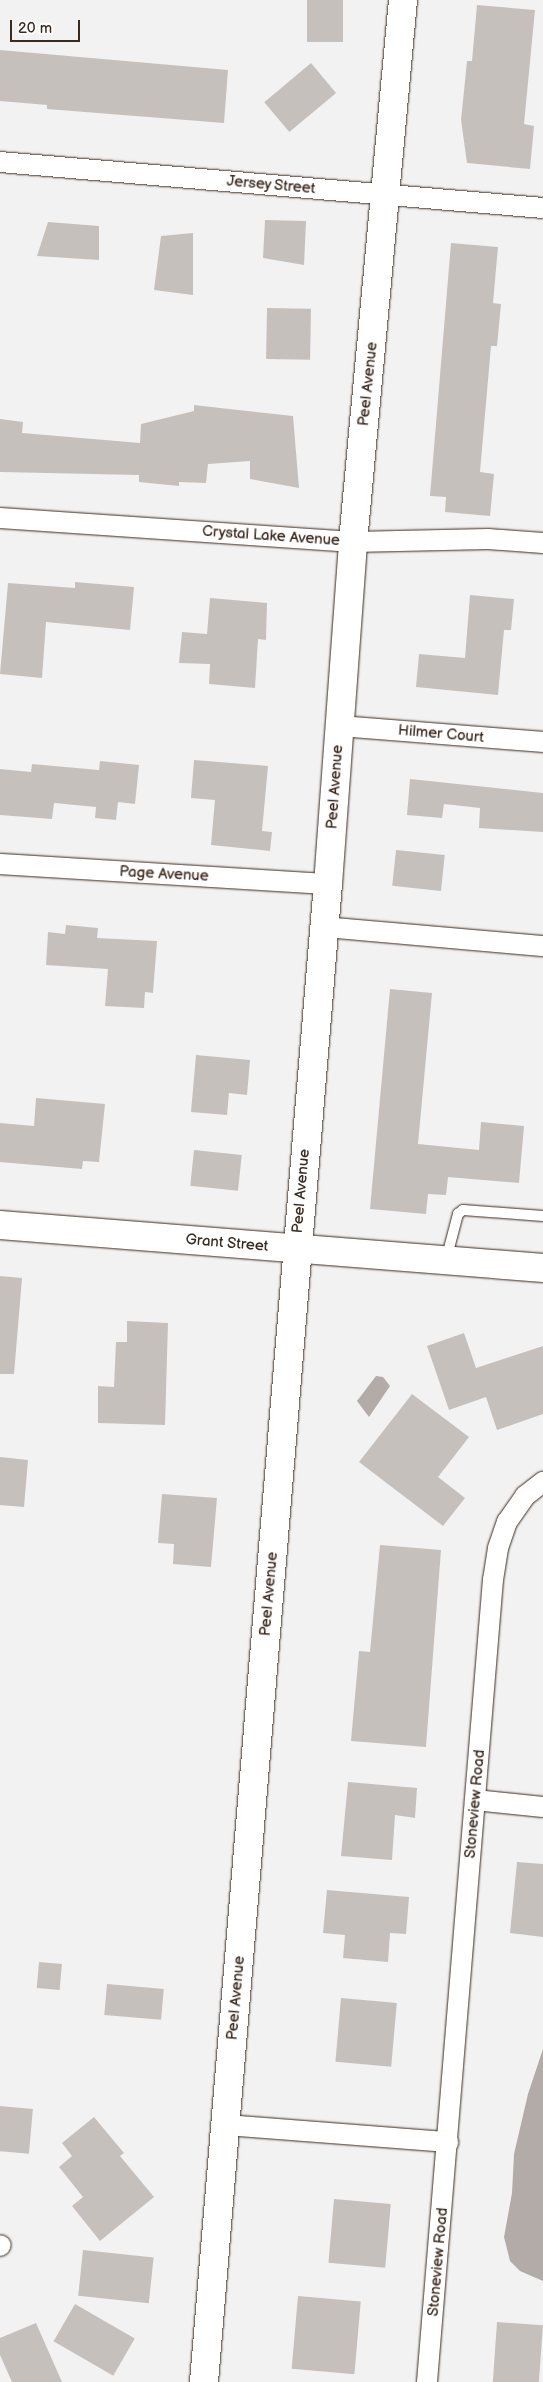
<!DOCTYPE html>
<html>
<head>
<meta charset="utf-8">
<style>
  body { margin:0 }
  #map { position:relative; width:543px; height:2382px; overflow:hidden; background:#f3f2f2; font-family:"Balsamiq Sans",sans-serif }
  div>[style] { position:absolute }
  .water>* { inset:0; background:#b2aba7 }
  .building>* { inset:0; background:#c6c0bd; transform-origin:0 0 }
  .roads { filter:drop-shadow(0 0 1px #3b2a1e) drop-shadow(0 0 1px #3b2a1e) }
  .lane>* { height:10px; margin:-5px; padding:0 5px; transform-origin:5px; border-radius:5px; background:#fff }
  .street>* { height:20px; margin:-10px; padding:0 10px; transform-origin:10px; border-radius:10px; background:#fff }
  .secondary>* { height:28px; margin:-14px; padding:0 14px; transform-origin:14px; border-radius:14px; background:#fff }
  span { translate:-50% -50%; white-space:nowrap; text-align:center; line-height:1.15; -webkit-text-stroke:4px #fff; paint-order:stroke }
  .street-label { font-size:15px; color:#3b2a1e }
  .scale { position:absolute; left:10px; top:20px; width:70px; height:22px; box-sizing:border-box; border:2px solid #3b2a1e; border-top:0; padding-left:6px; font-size:15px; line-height:18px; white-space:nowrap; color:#3b2a1e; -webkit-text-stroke:4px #fff; paint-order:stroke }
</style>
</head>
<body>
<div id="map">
  <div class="water">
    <div style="clip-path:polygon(376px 1376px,383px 1377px,390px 1386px,369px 1417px,357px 1401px)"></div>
    <div style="clip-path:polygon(543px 2049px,543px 2281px,520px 2271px,510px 2261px,504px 2237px,512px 2193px,514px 2154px,528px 2094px)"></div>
  </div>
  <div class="building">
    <div style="left:307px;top:0;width:36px;height:42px"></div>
    <div style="clip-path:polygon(477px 5px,535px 10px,524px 124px,534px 126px,530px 169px,467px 163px,461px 120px,467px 61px,472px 61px)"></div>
    <div style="clip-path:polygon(0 50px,228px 70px,224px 123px,47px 109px,47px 105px,0 101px)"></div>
    <div style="left:311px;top:63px;width:39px;height:61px;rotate:50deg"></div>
    <div style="clip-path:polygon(265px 220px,306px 221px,304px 265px,263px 258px)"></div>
    <div style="clip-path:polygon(48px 222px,99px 226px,99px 260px,37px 256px)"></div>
    <div style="clip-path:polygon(193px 233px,193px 295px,154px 290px,161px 236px)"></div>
    <div style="clip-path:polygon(451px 243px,498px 247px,493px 303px,501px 304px,497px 346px,491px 346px,480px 472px,494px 474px,490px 516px,445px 512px,446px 497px,430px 496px)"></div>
    <div style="left:267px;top:308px;width:44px;height:51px;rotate:1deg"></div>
    <div style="clip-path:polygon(194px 405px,293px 416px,299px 488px,250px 479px,250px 461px,208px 464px,206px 483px,179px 482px,179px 486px,139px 482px,139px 475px,0 472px,0 419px,23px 422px,22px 433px,140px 443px,141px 424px,194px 411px)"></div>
    <div style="clip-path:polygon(75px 582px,134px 587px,130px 630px,46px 622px,42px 678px,0 674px,8px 583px,75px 588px)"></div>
    <div style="clip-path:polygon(470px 595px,514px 599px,511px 630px,504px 630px,498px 695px,416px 687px,419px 654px,465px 658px)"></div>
    <div style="clip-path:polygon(210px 598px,267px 603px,266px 640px,258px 639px,255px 688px,209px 684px,210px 664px,179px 663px,182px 632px,207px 634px)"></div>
    <div style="clip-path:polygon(194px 760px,268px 766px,262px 831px,272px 832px,270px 851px,211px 845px,215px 800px,191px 798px)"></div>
    <div style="clip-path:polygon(100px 761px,139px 765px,135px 804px,118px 802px,116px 820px,95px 818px,96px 807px,54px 803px,52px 819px,0 815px,0 769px,31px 772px,32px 764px,99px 770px)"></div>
    <div style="clip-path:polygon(410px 779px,543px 793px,543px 832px,479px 828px,480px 808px,444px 804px,442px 818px,407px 815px)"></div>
    <div style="left:396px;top:850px;width:49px;height:36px;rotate:6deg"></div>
    <div style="clip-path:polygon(66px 925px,98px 928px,97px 938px,157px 941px,153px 993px,145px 992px,144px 1008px,105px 1006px,108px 969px,46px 965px,48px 932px,65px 934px)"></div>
    <div style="clip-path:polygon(390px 989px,432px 993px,418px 1144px,479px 1150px,481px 1122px,524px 1126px,519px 1183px,448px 1177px,446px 1195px,428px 1194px,426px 1214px,370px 1209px)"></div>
    <div style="clip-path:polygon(196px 1055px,250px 1060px,247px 1095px,229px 1093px,227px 1115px,191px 1112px)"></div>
    <div style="clip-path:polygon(36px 1098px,105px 1104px,99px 1162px,83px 1161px,82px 1169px,0 1162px,0 1123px,34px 1126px)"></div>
    <div style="left:194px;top:1150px;width:48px;height:36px;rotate:6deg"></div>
    <div style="clip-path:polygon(0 1276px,22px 1278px,14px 1374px,0 1374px)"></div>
    <div style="clip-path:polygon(127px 1321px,168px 1323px,165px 1425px,98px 1423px,98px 1386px,114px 1387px,116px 1342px,127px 1342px)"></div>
    <div style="clip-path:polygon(464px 1333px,476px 1368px,543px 1346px,543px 1414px,497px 1430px,486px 1397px,449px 1410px,427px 1346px)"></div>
    <div style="clip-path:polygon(412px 1394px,469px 1437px,438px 1477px,465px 1498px,443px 1526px,359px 1462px)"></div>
    <div style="clip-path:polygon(0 1457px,28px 1460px,24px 1507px,0 1505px)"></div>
    <div style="clip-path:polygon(162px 1494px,217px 1498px,211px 1567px,173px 1564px,174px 1544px,158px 1543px)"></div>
    <div style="clip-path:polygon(380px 1545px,441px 1550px,426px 1747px,351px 1741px,359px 1651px,370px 1652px)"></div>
    <div style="clip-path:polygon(348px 1782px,417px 1788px,415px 1818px,395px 1815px,392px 1860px,341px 1856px)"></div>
    <div style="clip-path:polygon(517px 1862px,543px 1864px,543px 1937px,510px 1933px)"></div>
    <div style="clip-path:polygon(327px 1890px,409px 1897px,406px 1934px,390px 1933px,388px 1962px,343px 1958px,345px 1935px,323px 1933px)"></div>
    <div style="left:39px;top:1962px;width:23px;height:26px;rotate:5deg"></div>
    <div style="left:107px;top:1984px;width:57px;height:31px;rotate:5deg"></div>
    <div style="left:341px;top:1998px;width:56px;height:64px;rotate:5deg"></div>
    <div style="left:0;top:2106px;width:33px;height:45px;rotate:5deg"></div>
    <div style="clip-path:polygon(94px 2117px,124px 2153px,120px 2156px,154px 2197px,100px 2241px,72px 2206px,83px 2197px,59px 2167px,72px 2156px,62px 2143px)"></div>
    <div style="left:334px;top:2199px;width:57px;height:64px;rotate:5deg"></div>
    <div style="left:83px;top:2250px;width:71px;height:46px;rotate:6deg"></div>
    <div style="left:298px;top:2296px;width:63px;height:73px;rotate:5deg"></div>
    <div style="left:75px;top:2304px;width:69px;height:43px;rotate:30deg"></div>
    <div style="left:497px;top:2322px;width:46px;height:60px;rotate:4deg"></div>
    <div style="clip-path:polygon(36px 2323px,62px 2382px,12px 2382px,0 2355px,0 2338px)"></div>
  </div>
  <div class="roads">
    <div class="lane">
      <div style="left:446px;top:1260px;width:48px;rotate:-75.4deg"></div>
      <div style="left:458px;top:1214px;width:6px;rotate:-39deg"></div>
      <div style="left:463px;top:1210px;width:80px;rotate:4.3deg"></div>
    </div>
    <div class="street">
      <div style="left:0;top:162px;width:545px;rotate:4.84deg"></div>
      <div style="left:0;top:518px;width:354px;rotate:3.9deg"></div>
      <div style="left:353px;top:542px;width:135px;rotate:-1.3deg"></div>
      <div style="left:488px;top:539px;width:55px;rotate:4.2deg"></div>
      <div style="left:340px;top:726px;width:204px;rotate:4.5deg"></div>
      <div style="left:0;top:864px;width:329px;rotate:3.5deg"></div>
      <div style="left:324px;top:927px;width:220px;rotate:5deg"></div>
      <div style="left:475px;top:1800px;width:68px;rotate:5.9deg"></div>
      <div style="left:226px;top:2125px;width:223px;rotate:4.4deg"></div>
      <div style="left:0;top:2246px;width:1px;rotate:-45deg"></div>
      <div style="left:427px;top:2382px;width:805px;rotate:-85.3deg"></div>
      <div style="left:493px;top:1580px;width:32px;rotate:-81deg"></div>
      <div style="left:498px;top:1548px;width:28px;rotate:-71deg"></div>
      <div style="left:507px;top:1522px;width:32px;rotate:-55deg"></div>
      <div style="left:525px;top:1496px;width:23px;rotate:-38deg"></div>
    </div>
    <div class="secondary">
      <div style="left:0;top:1225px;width:545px;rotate:4.53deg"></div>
      <div style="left:204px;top:2382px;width:1503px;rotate:-85.27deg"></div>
      <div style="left:328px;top:884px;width:343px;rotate:-85.8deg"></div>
      <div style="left:353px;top:542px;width:544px;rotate:-84.73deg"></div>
    </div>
  </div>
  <div class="street-label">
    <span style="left:271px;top:185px;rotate:5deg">Jersey Street</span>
    <span style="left:368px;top:384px;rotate:-84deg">Peel Avenue</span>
    <span style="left:271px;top:536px;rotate:4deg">Crystal Lake Avenue</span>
    <span style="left:441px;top:734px;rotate:5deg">Hilmer Court</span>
    <span style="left:335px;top:787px;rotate:-86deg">Peel Avenue</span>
    <span style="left:164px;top:874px;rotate:3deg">Page Avenue</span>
    <span style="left:301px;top:1191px;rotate:-85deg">Peel Avenue</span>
    <span style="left:227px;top:1243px;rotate:5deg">Grant Street</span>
    <span style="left:269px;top:1594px;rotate:-85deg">Peel Avenue</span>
    <span style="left:475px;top:1804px;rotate:-85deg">Stoneview Road</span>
    <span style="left:236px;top:1998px;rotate:-85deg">Peel Avenue</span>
    <span style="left:438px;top:2262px;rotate:-85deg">Stoneview Road</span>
  </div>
  <div class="scale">20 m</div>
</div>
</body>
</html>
